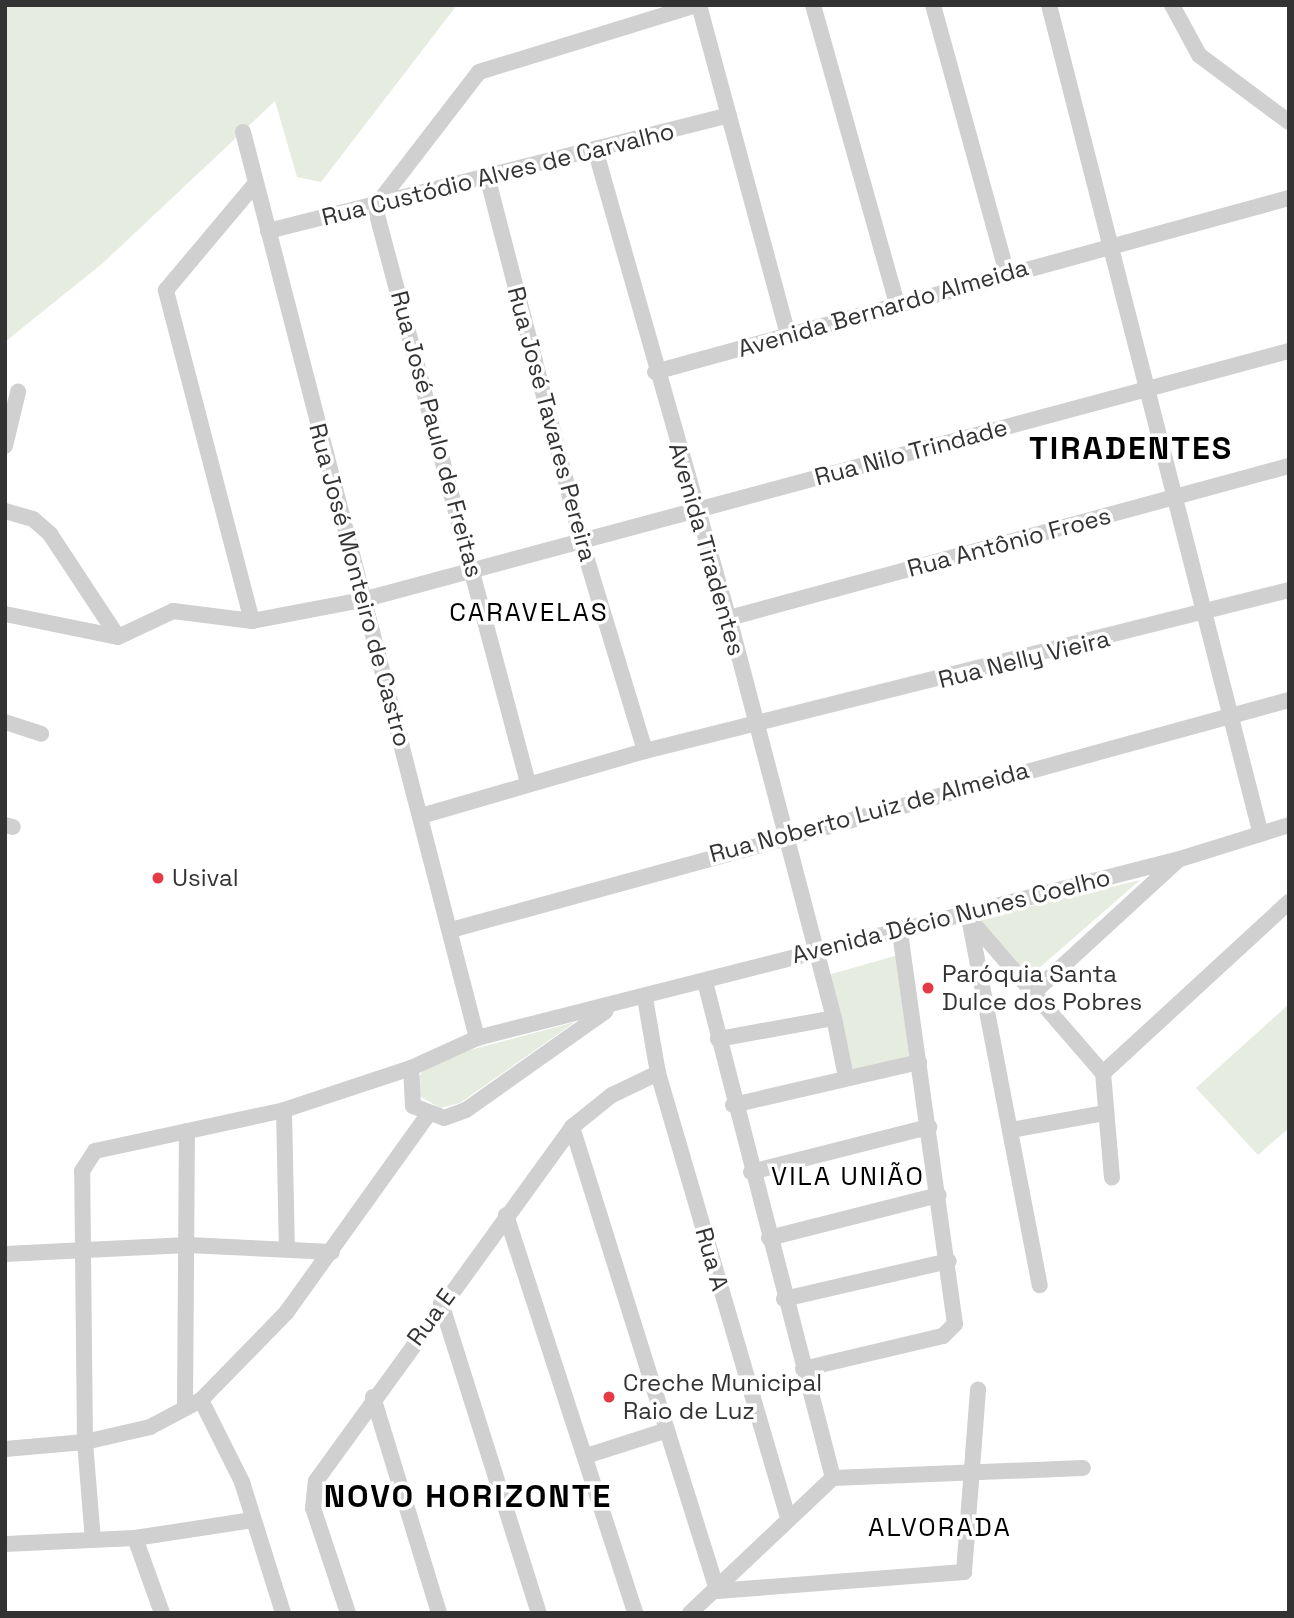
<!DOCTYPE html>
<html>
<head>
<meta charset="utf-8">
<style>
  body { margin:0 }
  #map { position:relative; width:1294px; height:1618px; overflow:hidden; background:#fff; font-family:"Space Grotesk",sans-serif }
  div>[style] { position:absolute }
  .green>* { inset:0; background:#e6ecdf }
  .minor>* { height:16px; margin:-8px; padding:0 8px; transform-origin:8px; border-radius:8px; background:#d0d0d0 }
  .dots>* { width:19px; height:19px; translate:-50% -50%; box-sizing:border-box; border:4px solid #fff; border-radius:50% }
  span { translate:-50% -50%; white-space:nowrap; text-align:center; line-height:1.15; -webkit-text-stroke:7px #fff; paint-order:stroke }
  .street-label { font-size:24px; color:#333 }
  .poi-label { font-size:24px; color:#333 }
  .left { translate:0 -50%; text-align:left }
  .neighbourhood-label { font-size:26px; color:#000; letter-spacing:2px }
  .district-label { font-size:32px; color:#000; font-weight:700; letter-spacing:2px }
  .frame { position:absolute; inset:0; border:7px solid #333; pointer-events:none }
</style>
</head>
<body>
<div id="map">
  <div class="green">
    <div style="clip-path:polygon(5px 5px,457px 5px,321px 182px,297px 177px,275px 101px,103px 263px,6px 341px)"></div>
    <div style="clip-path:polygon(1140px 880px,1030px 976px,978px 919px)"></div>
    <div style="clip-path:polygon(898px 955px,914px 1059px,850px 1071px,828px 975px)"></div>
    <div style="clip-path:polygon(1289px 1004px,1289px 1128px,1258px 1155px,1196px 1088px)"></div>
    <div style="clip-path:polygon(575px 1022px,460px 1103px,440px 1108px,418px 1095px,415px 1083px,429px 1061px)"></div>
  </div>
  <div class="minor">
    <div style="left:699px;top:5px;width:341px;rotate:74.9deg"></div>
    <div style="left:813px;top:5px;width:310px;rotate:74.3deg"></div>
    <div style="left:933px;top:5px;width:279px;rotate:74.6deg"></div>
    <div style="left:1049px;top:5px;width:853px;rotate:75.67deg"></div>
    <div style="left:1172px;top:5px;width:57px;rotate:61.6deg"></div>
    <div style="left:1199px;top:55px;width:112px;rotate:36.7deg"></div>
    <div style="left:243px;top:132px;width:936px;rotate:75.52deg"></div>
    <div style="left:595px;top:149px;width:488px;rotate:74.1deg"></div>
    <div style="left:729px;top:618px;width:414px;rotate:75.3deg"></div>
    <div style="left:834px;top:1018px;width:118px;rotate:169.7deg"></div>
    <div style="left:487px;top:176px;width:376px;rotate:75.5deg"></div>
    <div style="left:581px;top:540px;width:220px;rotate:73.1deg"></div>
    <div style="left:268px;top:231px;width:475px;rotate:-14.1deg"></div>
    <div style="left:655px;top:372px;width:657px;rotate:-15.35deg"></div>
    <div style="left:5px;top:446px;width:56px;rotate:-76.5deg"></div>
    <div style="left:5px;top:511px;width:29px;rotate:16deg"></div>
    <div style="left:33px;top:519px;width:23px;rotate:41deg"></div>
    <div style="left:50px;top:534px;width:123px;rotate:56.6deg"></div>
    <div style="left:5px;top:614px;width:115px;rotate:11.5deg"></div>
    <div style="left:118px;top:637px;width:61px;rotate:-25.3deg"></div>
    <div style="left:173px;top:611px;width:80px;rotate:7.2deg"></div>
    <div style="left:252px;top:621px;width:112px;rotate:-10.8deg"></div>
    <div style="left:362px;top:600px;width:960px;rotate:-15.04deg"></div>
    <div style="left:729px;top:618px;width:580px;rotate:-15.19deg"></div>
    <div style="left:252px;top:621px;width:342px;rotate:-104.6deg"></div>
    <div style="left:166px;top:290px;width:138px;rotate:-50deg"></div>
    <div style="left:5px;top:722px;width:38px;rotate:18deg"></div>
    <div style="left:528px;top:783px;width:596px;rotate:-104.88deg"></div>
    <div style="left:375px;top:207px;width:170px;rotate:-52.4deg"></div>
    <div style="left:479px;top:72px;width:228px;rotate:-17.1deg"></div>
    <div style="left:421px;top:816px;width:233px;rotate:-16.2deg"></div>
    <div style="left:645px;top:751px;width:664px;rotate:-14.04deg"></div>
    <div style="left:5px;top:825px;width:8px;rotate:14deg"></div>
    <div style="left:969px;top:918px;width:374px;rotate:79.1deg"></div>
    <div style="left:972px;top:922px;width:200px;rotate:49.1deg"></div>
    <div style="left:451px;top:930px;width:869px;rotate:-15.35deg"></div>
    <div style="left:705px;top:982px;width:512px;rotate:75.53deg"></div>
    <div style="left:1032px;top:994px;width:197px;rotate:-42.5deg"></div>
    <div style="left:645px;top:998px;width:76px;rotate:80.2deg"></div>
    <div style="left:658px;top:1073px;width:463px;rotate:73.7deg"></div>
    <div style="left:834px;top:1018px;width:60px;rotate:78.5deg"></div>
    <div style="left:411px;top:1068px;width:38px;rotate:87deg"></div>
    <div style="left:413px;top:1106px;width:33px;rotate:21deg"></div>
    <div style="left:444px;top:1118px;width:23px;rotate:-20deg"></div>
    <div style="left:466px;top:1110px;width:171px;rotate:-35.3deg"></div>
    <div style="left:1103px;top:1073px;width:253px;rotate:-42.6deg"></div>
    <div style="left:1103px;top:1073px;width:105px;rotate:85.1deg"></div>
    <div style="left:733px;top:1105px;width:191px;rotate:-13deg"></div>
    <div style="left:284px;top:1110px;width:138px;rotate:88.8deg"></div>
    <div style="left:572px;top:1127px;width:486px;rotate:72.6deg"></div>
    <div style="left:717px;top:1591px;width:248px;rotate:-4.4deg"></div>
    <div style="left:964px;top:1572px;width:183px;rotate:-85.6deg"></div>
    <div style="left:1011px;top:1130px;width:96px;rotate:-10.3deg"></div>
    <div style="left:751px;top:1172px;width:184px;rotate:-14.2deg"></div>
    <div style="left:506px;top:1215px;width:418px;rotate:72deg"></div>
    <div style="left:769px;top:1238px;width:175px;rotate:-14.2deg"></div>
    <div style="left:5px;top:1254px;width:183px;rotate:-2.8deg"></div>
    <div style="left:188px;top:1245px;width:144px;rotate:2.8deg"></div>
    <div style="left:784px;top:1299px;width:169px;rotate:-13deg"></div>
    <div style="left:441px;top:1303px;width:325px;rotate:72.5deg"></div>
    <div style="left:803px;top:1369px;width:144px;rotate:-13.3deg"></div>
    <div style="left:943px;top:1336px;width:17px;rotate:-45deg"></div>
    <div style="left:955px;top:1324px;width:400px;rotate:-98deg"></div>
    <div style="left:373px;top:1397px;width:226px;rotate:73deg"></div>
    <div style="left:201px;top:1400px;width:92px;rotate:63.4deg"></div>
    <div style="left:242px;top:1482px;width:137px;rotate:72.6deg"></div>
    <div style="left:185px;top:1408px;width:277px;rotate:-89.6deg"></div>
    <div style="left:5px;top:1449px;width:80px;rotate:-5deg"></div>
    <div style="left:85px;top:1442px;width:67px;rotate:-13deg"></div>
    <div style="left:150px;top:1427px;width:58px;rotate:-27.9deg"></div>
    <div style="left:201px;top:1400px;width:122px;rotate:-45.7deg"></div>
    <div style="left:286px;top:1313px;width:242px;rotate:-54.4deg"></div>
    <div style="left:586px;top:1456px;width:85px;rotate:-17.8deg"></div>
    <div style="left:833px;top:1478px;width:250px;rotate:-2.3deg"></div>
    <div style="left:135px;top:1538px;width:80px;rotate:70.2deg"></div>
    <div style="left:93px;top:1540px;width:98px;rotate:-94.7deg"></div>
    <div style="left:85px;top:1442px;width:271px;rotate:-90.6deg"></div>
    <div style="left:82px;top:1171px;width:24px;rotate:-57deg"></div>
    <div style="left:95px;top:1151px;width:193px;rotate:-12.2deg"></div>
    <div style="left:284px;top:1110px;width:134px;rotate:-18.3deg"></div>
    <div style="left:411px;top:1068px;width:72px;rotate:-24.4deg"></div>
    <div style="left:477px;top:1038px;width:725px;rotate:-14.29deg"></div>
    <div style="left:1180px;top:859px;width:114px;rotate:-17.3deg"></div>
    <div style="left:5px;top:1544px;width:130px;rotate:-2.6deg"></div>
    <div style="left:135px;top:1538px;width:119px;rotate:-8.7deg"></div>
    <div style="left:348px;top:1613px;width:111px;rotate:-108.4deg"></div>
    <div style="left:313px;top:1508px;width:27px;rotate:-84deg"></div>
    <div style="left:316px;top:1481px;width:437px;rotate:-54.1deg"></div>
    <div style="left:572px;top:1127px;width:51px;rotate:-38.7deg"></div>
    <div style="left:612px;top:1095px;width:51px;rotate:-25.6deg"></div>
    <div style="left:690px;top:1613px;width:197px;rotate:-43.4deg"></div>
  </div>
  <div class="dots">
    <div style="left:158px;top:878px;background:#e63946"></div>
    <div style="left:928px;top:988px;background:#e63946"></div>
    <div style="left:609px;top:1397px;background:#e63946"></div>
  </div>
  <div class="street-label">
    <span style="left:498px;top:174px;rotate:-14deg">Rua Custódio Alves de Carvalho</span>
    <span style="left:883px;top:308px;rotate:-16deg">Avenida Bernardo Almeida</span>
    <span style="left:552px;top:424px;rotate:75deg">Rua José Tavares Pereira</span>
    <span style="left:437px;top:434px;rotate:75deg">Rua José Paulo de Freitas</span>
    <span style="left:911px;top:452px;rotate:-15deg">Rua Nilo Trindade</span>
    <span style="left:1009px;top:542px;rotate:-15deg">Rua Antônio Froes</span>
    <span style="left:707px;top:549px;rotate:74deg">Avenida Tiradentes</span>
    <span style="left:360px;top:585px;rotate:75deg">Rua José Monteiro de Castro</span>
    <span style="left:1024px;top:659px;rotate:-14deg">Rua Nelly Vieira</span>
    <span style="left:869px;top:812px;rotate:-15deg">Rua Noberto Luiz de Almeida</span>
    <span style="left:951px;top:916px;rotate:-14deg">Avenida Décio Nunes Coelho</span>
    <span style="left:712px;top:1259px;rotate:74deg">Rua A</span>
    <span style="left:431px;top:1317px;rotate:-54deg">Rua E</span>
  </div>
  <div class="poi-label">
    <span class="left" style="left:172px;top:878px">Usival</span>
    <span class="left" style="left:942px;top:988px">Paróquia Santa<br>Dulce dos Pobres</span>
    <span class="left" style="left:623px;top:1397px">Creche Municipal<br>Raio de Luz</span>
  </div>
  <div class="neighbourhood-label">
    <span style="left:529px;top:613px">CARAVELAS</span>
    <span style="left:848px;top:1177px">VILA UNIÃO</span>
    <span style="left:940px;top:1528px">ALVORADA</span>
  </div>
  <div class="district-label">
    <span style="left:1131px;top:448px">TIRADENTES</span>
    <span style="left:468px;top:1496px">NOVO HORIZONTE</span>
  </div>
  <div class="frame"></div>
</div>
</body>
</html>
